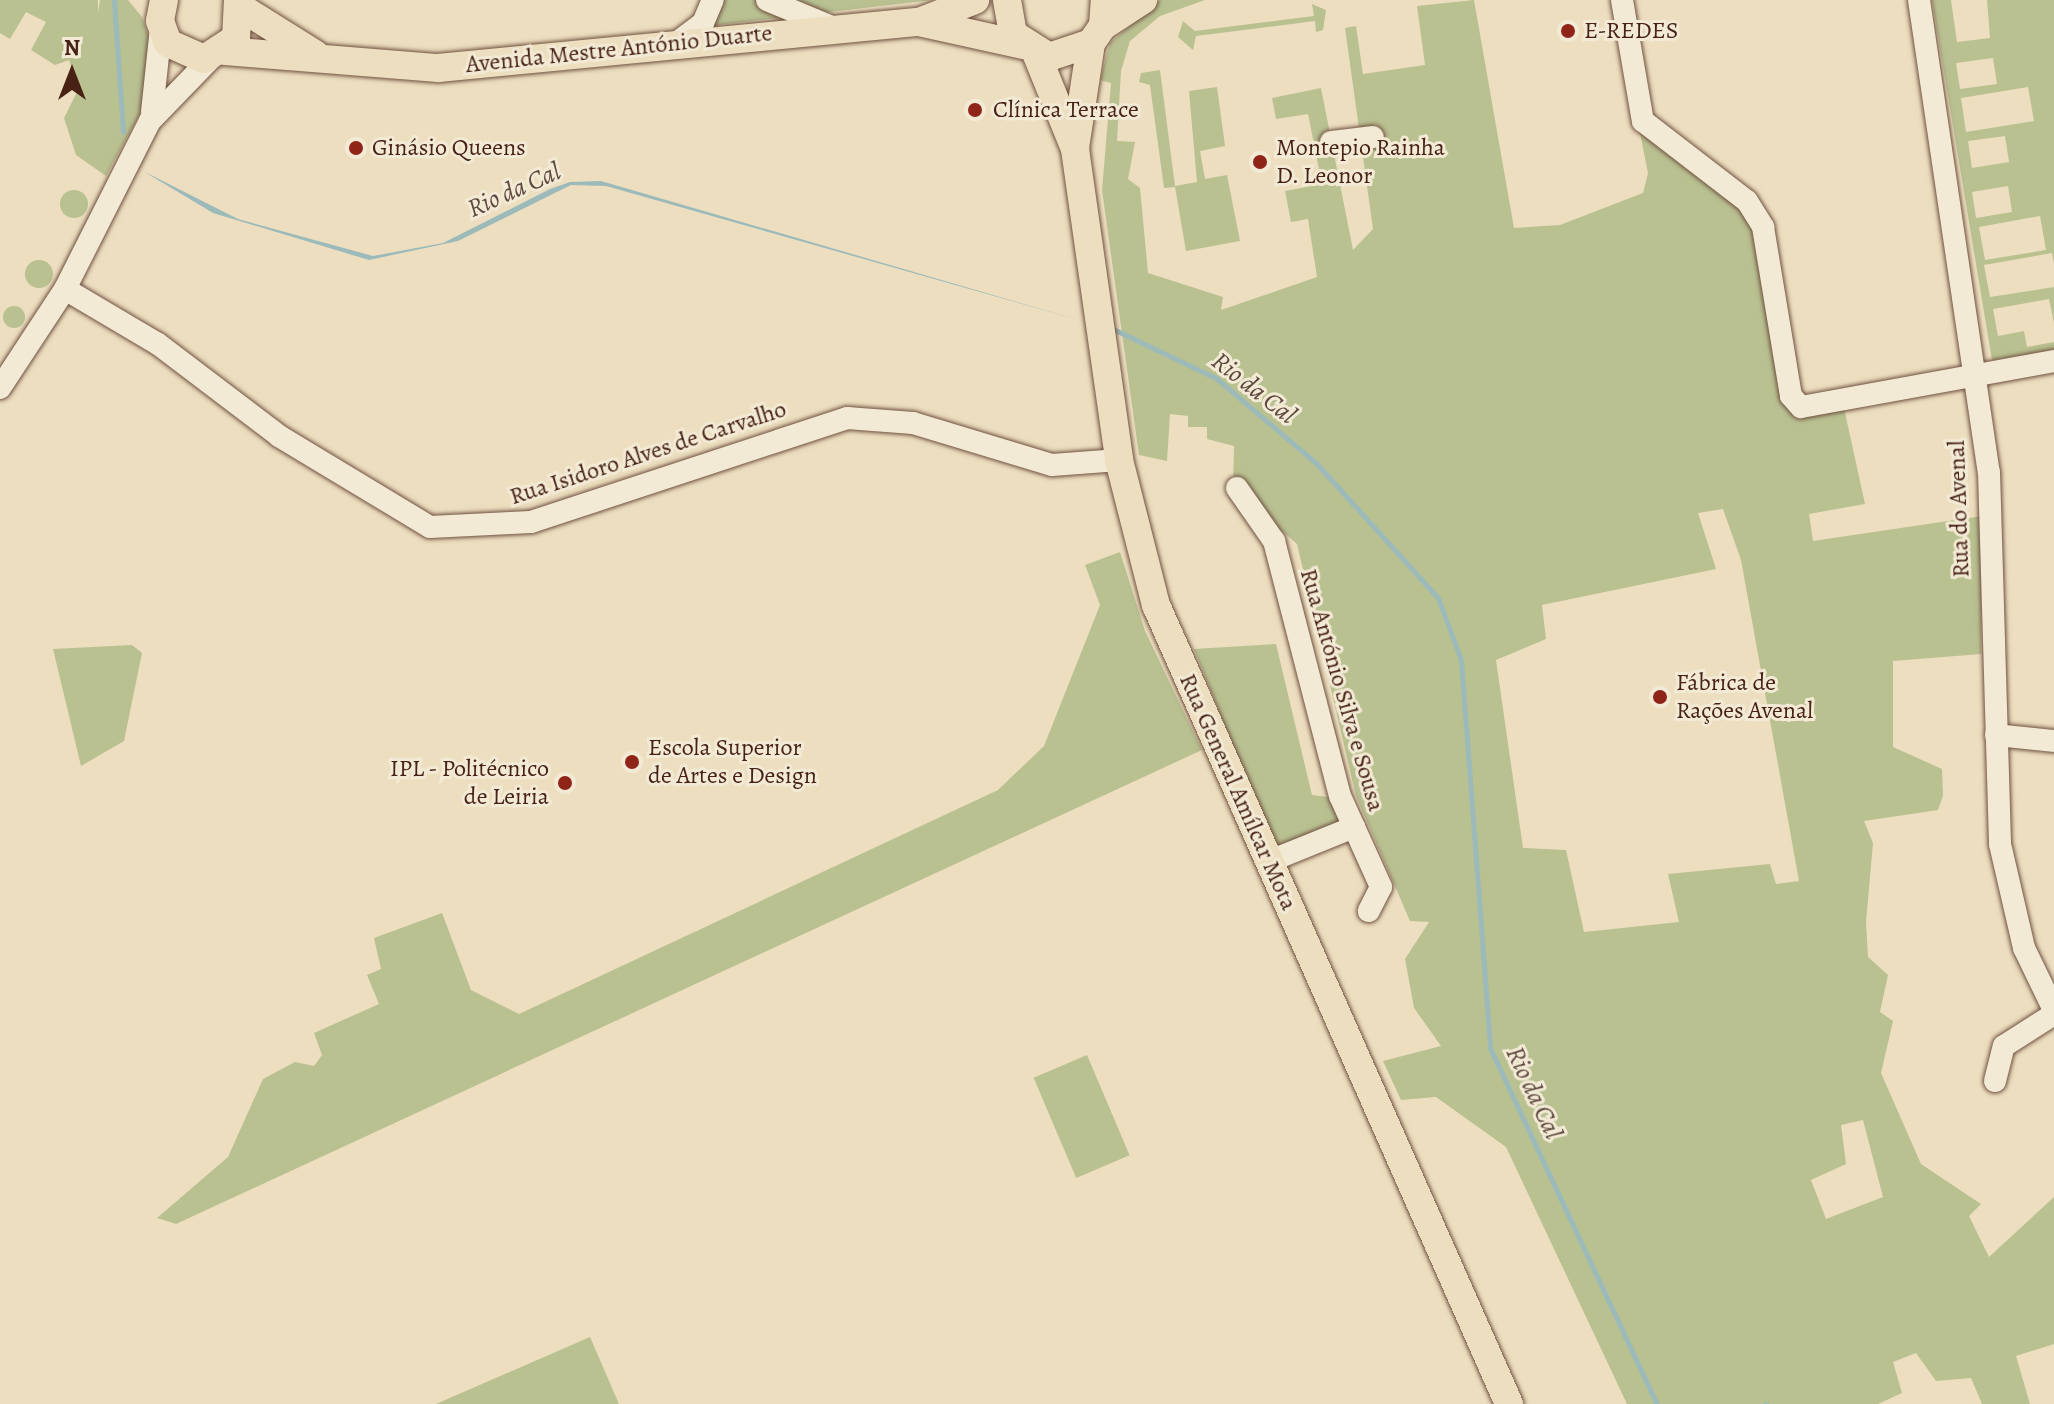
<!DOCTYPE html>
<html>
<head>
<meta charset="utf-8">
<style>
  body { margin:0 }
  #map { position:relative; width:2054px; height:1404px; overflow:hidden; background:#eddebf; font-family:Alegreya,serif }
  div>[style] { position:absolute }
  .green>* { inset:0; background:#b9c191; transform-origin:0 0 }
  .round { border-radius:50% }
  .water>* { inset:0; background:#9cbaba }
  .stream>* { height:5px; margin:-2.5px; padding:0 2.5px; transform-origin:2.5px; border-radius:2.5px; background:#9cbaba }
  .roads { filter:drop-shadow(0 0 2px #705140) drop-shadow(0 0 2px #705140) }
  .minor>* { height:22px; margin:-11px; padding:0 11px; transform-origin:11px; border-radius:11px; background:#f3ead5 }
  .major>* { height:28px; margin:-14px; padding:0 14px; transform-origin:14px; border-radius:14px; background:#eddebf }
  .dots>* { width:22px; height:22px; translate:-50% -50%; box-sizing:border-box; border:4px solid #f3ead5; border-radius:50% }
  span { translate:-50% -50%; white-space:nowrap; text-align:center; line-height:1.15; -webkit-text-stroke:6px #f3ead5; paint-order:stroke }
  .poi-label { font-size:24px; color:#472215 }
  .left { translate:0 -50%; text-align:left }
  .right { translate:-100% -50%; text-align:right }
  .street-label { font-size:24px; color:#472215 }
  .water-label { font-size:26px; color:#5c483e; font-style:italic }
  .north { position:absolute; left:32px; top:32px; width:80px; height:80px; -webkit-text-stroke:6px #f3ead5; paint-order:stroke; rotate:0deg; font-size:22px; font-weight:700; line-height:32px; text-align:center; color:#472215 }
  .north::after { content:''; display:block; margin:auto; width:28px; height:36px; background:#472215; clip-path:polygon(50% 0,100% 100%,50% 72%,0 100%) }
</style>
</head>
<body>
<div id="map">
  <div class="green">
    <div style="clip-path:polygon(0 0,98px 0,98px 13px,100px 0,128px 0,142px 17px,151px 44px,144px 106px,106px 176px,76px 155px,64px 118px,79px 88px,69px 60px,55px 65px,31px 50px,46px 22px,26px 12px,10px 39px,0 33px)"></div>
    <div style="clip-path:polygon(720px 0,933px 0,708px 26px)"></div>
    <div style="clip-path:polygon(evenodd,1160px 0,1205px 0,1160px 16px,1130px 41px,1121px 71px,1117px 141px,1135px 142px,1128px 179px,1140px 188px,1148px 273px,1223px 297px,1221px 310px,1317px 277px,1308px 219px,1291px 222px,1285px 191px,1322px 184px,1308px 114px,1276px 119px,1272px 98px,1321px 88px,1353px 250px,1373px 229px,1345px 28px,1356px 26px,1363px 74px,1425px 65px,1417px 6px,1474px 0,1514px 228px,1560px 225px,1643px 193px,1648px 173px,1639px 128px,1745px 206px,1756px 229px,1786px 398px,1844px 408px,1865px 504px,1809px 514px,1813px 541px,1982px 516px,1981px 654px,1893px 661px,1893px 747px,1942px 769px,1943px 796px,1938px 810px,1864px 821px,1873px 843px,1866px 922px,1868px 957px,1888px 975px,1880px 1012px,1893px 1021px,1881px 1073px,1921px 1164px,1981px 1204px,1969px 1216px,1989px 1257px,2054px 1197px,2054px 1344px,2016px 1356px,2030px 1404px,1982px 1404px,1971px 1378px,1936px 1381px,1916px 1353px,1893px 1362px,1902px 1393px,1878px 1404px,1627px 1404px,1506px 1147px,1436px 1097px,1401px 1100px,1383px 1061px,1441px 1046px,1414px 1008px,1405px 959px,1429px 922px,1410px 921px,1356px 796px,1297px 544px,1233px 488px,1234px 446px,1207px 439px,1207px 427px,1188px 427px,1188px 416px,1170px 414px,1167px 461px,1139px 455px,1102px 190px,1111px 83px,1100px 80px,1110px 43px,1160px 0,1723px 509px,1741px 560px,1799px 881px,1776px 884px,1770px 864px,1668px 874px,1679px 922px,1584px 932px,1566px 850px,1523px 848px,1496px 660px,1546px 639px,1542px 605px,1716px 569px,1698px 513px,1723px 509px,1160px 0,1863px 1120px,1883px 1197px,1826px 1219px,1811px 1180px,1846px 1164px,1841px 1125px,1863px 1120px)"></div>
    <div style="clip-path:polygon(evenodd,1932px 0,1951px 0,1957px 42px,1990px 38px,1987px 0,2054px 0,2054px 264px,2052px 253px,1984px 265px,1990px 297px,2054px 287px,2054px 323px,2049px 299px,1993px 309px,1998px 336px,2024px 331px,2027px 347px,2054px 342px,2054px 350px,1992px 360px,1932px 0,1993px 58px,1997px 84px,1960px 89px,1956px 63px,1993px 58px,1932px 0,2028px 87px,2034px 121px,1966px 132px,1961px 98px,2028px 87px,1932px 0,2005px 136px,2009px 162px,1972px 168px,1968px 141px,2005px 136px,1932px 0,2008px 186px,2012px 212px,1976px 218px,1972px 192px,2008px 186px,1932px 0,2040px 216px,2046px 250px,1985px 260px,1979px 227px,2040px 216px)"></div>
    <div style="clip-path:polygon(1312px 4px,1326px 10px,1323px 30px,1316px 32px,1315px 21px,1196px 36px,1193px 50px,1178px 37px,1183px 21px,1195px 31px,1314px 16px)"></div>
    <div style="clip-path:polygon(1160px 70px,1175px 186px,1197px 182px,1189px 91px,1217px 87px,1225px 146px,1200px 151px,1205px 179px,1227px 175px,1240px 241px,1186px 251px,1175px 187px,1164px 188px,1150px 85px,1139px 82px,1141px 73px)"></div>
    <div class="round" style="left:60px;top:190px;width:28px;height:28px"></div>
    <div class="round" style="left:25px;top:260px;width:28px;height:28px"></div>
    <div class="round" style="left:3px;top:306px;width:22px;height:22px"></div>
    <div style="clip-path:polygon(1120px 552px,1145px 631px,1202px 750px,176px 1224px,157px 1218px,228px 1157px,263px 1079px,295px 1062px,314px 1066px,322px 1055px,314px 1033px,379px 1004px,367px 975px,381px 969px,374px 938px,442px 913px,471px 990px,519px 1014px,998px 790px,1044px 746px,1100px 605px,1085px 565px)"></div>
    <div style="clip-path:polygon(1276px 644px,1312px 795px,1336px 798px,1344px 819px,1275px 849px,1194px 649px)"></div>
    <div style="clip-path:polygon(132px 645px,142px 653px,124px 741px,81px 766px,53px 649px)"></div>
    <div style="left:1087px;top:1055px;width:109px;height:58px;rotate:67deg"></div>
    <div style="clip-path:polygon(590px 1337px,619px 1404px,436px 1404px)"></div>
  </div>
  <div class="water">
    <div style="clip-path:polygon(143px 171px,238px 219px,373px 256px,443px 243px,550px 189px,570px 182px,601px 181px,1086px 322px,606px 186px,571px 185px,458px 241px,369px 260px,213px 213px)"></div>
  </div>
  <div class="stream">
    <div style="left:114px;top:0;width:132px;rotate:86.1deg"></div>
    <div style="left:1111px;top:328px;width:116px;rotate:25.5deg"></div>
    <div style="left:1216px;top:378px;width:133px;rotate:40.4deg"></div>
    <div style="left:1317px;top:464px;width:181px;rotate:47.9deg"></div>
    <div style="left:1438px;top:598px;width:66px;rotate:69.6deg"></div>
    <div style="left:1461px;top:660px;width:389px;rotate:85.7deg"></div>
    <div style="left:1490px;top:1048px;width:393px;rotate:64.9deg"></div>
    <div style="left:1765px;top:1404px;width:1px"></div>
  </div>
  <div class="roads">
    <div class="minor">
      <div style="left:767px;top:0;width:70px;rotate:22.6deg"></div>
      <div style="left:1622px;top:0;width:123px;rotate:80.2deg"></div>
      <div style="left:1643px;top:121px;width:131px;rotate:37.6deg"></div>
      <div style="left:1747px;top:201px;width:31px;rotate:58deg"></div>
      <div style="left:1763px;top:227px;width:171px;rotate:80.6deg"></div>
      <div style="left:1791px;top:396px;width:15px;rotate:48deg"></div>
      <div style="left:1801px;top:407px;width:257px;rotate:-10.3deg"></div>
      <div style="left:1919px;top:0;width:477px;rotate:81.6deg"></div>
      <div style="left:1989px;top:472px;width:372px;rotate:88.3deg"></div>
      <div style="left:2000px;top:844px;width:107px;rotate:77deg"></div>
      <div style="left:2024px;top:948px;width:69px;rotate:64.2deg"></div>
      <div style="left:679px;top:41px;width:30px;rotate:-37deg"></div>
      <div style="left:703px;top:23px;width:25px;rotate:-67deg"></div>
      <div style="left:152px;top:112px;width:84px;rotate:-83.9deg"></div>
      <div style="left:1331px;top:142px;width:42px;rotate:-6.8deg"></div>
      <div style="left:65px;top:289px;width:108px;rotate:30.6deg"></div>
      <div style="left:158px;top:344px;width:152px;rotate:37.2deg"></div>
      <div style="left:279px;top:436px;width:176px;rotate:31.1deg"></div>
      <div style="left:430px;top:527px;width:101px;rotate:-2.8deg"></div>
      <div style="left:531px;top:522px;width:333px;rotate:-18.2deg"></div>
      <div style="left:847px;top:418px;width:66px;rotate:4.3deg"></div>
      <div style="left:913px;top:423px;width:145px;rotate:16.8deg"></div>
      <div style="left:1052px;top:465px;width:67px;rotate:-4.3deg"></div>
      <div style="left:0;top:388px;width:118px;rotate:-56.7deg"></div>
      <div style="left:65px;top:289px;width:188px;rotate:-63.2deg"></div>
      <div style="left:150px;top:121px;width:89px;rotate:-45.9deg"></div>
      <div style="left:1237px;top:488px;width:65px;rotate:55.1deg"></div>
      <div style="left:1274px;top:541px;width:263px;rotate:75.5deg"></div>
      <div style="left:1340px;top:796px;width:100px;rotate:65.7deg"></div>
      <div style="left:1381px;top:887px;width:27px;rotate:117deg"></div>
      <div style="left:1996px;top:735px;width:58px;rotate:5.9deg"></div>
      <div style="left:1270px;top:861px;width:91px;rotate:-22deg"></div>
      <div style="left:1995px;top:1081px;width:36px;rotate:-76deg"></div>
      <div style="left:2004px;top:1046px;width:59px;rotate:-32.6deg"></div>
    </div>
    <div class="major">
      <div style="left:164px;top:0;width:21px;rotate:101deg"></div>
      <div style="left:160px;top:21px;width:23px;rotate:70deg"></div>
      <div style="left:168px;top:43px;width:39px;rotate:24deg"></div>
      <div style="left:204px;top:59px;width:38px;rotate:-33deg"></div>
      <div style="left:236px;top:38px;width:38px;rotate:-87deg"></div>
      <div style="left:1007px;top:0;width:35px;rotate:80deg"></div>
      <div style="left:1013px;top:34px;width:43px;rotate:32.6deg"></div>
      <div style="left:1049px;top:57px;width:44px;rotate:-18.4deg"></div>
      <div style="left:1091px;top:43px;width:21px;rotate:-55deg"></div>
      <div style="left:1103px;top:26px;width:26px;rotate:-86deg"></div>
      <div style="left:240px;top:7px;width:89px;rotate:32.1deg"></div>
      <div style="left:924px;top:20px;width:55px;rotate:-21.4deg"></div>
      <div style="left:1103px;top:26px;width:48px;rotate:-33deg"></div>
      <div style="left:225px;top:51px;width:214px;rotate:4.6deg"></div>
      <div style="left:438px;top:68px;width:483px;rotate:-5.5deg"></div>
      <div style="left:919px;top:22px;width:107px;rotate:12.5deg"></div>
      <div style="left:1036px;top:53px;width:104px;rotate:67.9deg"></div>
      <div style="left:1075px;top:149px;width:314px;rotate:81.9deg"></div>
      <div style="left:1119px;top:460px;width:150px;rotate:75.7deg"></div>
      <div style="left:1156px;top:605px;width:874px;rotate:66.16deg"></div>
      <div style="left:1075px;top:148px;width:106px;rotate:-81.3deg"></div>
    </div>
  </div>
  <div class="dots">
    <div style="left:1568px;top:31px;background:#8f2418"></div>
    <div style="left:975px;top:110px;background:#8f2418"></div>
    <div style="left:356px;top:148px;background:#8f2418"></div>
    <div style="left:1260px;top:162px;background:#8f2418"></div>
    <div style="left:1660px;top:697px;background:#8f2418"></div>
    <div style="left:632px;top:762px;background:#8f2418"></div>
    <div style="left:565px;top:783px;background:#8f2418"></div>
  </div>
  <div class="poi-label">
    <span class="left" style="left:1584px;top:31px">E-REDES</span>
    <span class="left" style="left:993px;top:110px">Clínica Terrace</span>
    <span class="left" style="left:372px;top:148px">Ginásio Queens</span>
    <span class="left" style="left:1276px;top:162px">Montepio Rainha<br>D. Leonor</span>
    <span class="left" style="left:1676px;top:697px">Fábrica de<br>Rações Avenal</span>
    <span class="left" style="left:648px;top:762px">Escola Superior<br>de Artes e Design</span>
    <span class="right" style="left:549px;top:783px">IPL - Politécnico<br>de Leiria</span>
  </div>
  <div class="street-label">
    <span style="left:619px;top:49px;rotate:-6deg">Avenida Mestre António Duarte</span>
    <span style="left:648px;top:453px;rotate:-18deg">Rua Isidoro Alves de Carvalho</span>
    <span style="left:1959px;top:509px;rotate:-92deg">Rua do Avenal</span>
    <span style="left:1342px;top:690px;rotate:74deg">Rua António Silva e Sousa</span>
    <span style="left:1238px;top:792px;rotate:66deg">Rua General Amílcar Mota</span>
  </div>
  <div class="water-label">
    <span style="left:514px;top:190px;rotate:-24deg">Rio da Cal</span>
    <span style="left:1254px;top:388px;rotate:38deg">Rio da Cal</span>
    <span style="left:1534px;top:1093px;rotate:65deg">Rio da Cal</span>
  </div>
  <div class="north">N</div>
</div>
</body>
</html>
